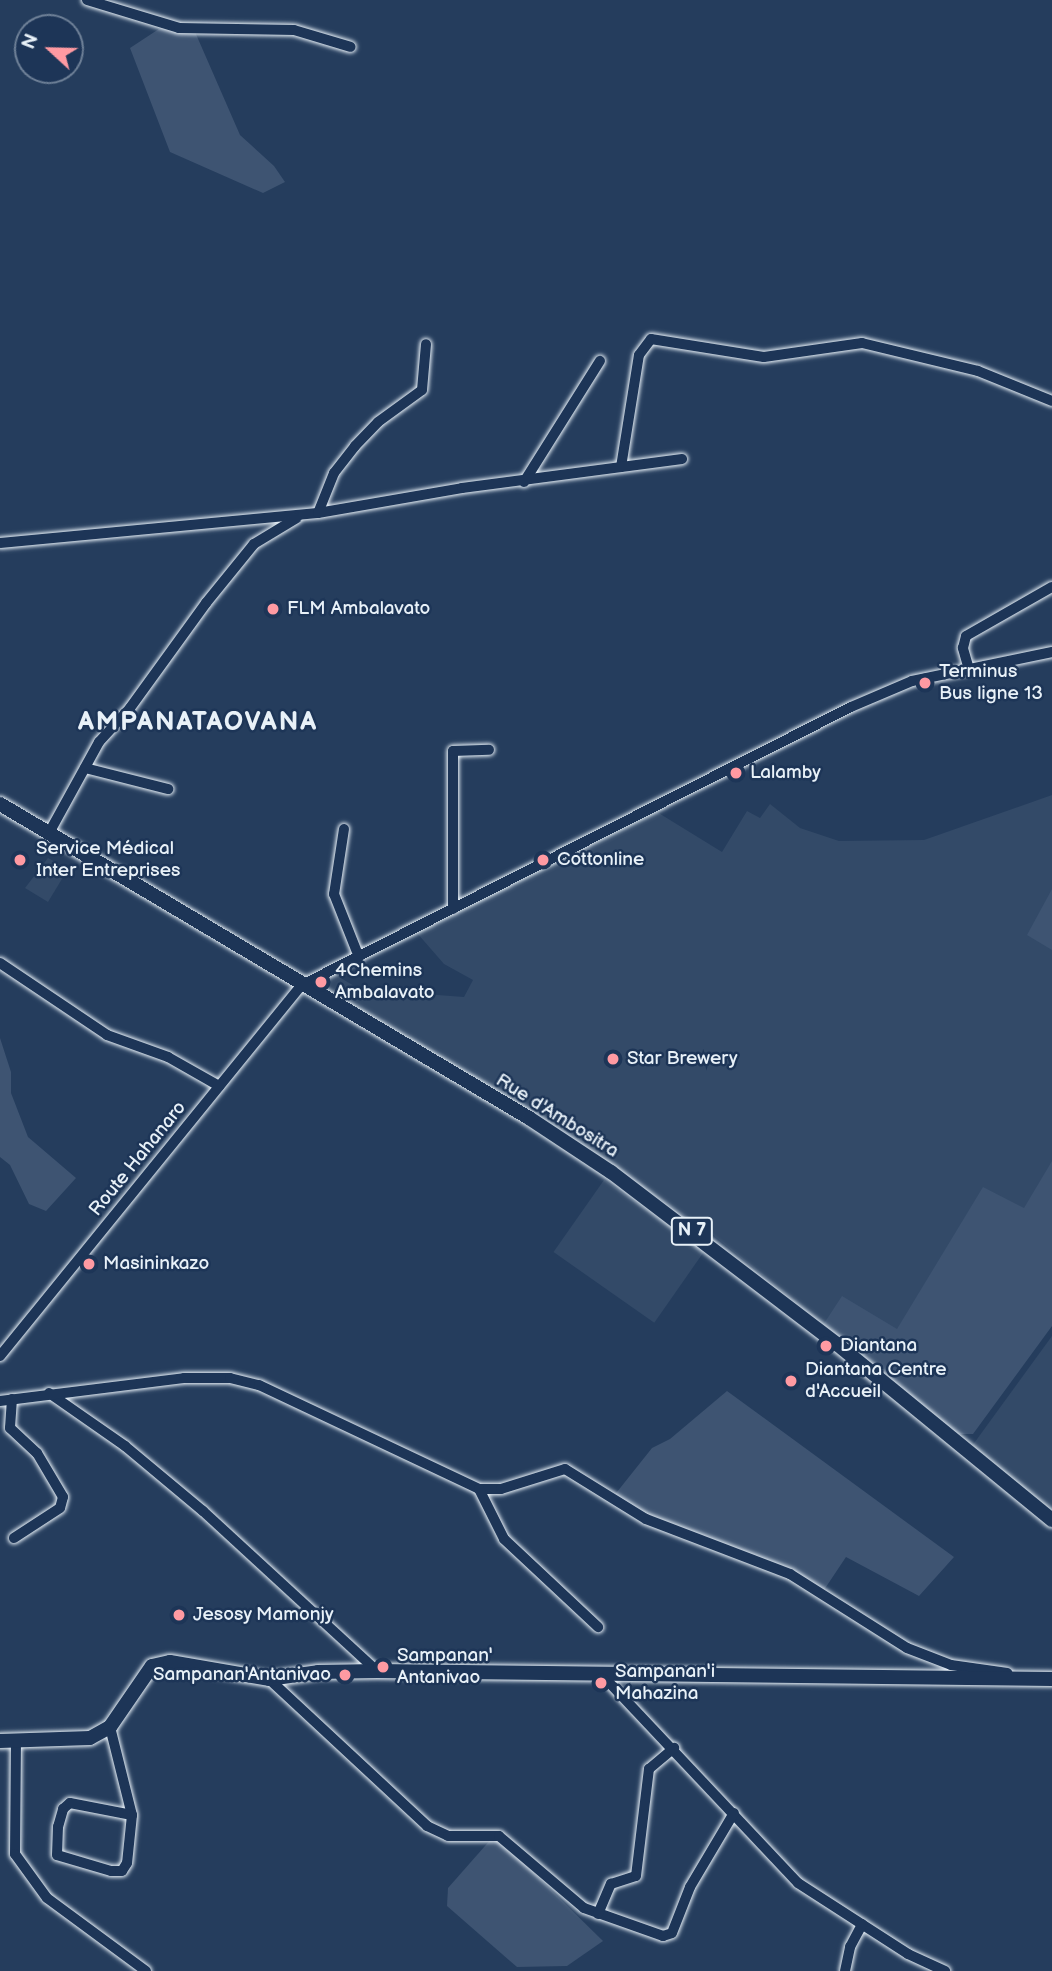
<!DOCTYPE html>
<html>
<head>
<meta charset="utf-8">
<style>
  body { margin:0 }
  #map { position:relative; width:1052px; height:1971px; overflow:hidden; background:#253d5d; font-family:"Balsamiq Sans",sans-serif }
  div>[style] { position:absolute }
  .built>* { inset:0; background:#334a68; transform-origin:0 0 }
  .green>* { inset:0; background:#3e5472 }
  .roads { filter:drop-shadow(0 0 2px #e8f1f8) drop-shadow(0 0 2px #e8f1f8) }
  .minor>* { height:10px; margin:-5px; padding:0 5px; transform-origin:5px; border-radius:5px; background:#1d3557 }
  .major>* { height:14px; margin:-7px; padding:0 7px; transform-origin:7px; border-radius:7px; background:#1d3557 }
  .dots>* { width:19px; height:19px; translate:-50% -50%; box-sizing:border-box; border:4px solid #1d3557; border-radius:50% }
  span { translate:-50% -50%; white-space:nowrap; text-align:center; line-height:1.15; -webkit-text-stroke:5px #1d3557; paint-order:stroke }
  .shield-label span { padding:2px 5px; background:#1d3557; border:2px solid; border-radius:5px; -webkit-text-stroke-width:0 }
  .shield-label { font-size:18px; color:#e8f1f8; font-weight:700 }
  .poi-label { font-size:19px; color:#e8f1f8 }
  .left { translate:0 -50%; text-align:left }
  .right { translate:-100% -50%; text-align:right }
  .street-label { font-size:19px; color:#e8f1f8 }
  .district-label { font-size:26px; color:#e8f1f8; font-weight:700; letter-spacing:2px }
  .north { position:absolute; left:14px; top:14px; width:70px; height:70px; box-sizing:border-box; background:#1d3557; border:2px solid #6e8097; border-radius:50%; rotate:292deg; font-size:19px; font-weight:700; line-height:28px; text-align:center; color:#e8f1f8 }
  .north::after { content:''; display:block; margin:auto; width:24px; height:32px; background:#ff9aa2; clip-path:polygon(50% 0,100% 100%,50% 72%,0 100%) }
</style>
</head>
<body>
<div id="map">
  <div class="built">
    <div style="clip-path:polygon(1052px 795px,1052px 1178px,914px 1399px,712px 1234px,572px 1140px,326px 993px,331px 972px,359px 989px,464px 997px,473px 980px,444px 964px,417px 933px,657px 812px,722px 852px,747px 811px,760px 818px,770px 804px,800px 828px,839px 841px,924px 840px)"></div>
    <div style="clip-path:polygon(48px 858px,68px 869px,48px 902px,25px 888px)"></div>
    <div style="left:604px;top:1180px;width:123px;height:88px;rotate:35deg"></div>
    <div style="clip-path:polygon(1052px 1336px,1052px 1512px,972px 1446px)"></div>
  </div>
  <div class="green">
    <div style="clip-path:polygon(168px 23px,192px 25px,240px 135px,274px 166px,285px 182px,263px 193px,170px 152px,130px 48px)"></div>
    <div style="clip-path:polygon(1052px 889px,1052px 950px,1027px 935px)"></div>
    <div style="clip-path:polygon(0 1038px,11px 1072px,11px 1093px,28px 1137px,76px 1178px,46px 1211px,29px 1204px,10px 1165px,0 1157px)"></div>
    <div style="clip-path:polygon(1052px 1161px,1052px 1326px,973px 1434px,957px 1434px,823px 1325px,842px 1296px,897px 1329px,983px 1187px,1024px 1208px)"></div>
    <div style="clip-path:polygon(727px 1391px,954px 1557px,919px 1596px,846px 1557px,822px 1593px,790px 1574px,676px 1532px,613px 1497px,652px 1448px,670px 1439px)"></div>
    <div style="clip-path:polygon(492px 1838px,501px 1841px,603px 1941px,567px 1966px,517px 1967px,447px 1906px,448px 1888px)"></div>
  </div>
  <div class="roads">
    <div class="minor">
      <div style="left:87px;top:0;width:96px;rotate:16.9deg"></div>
      <div style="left:179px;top:28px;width:115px;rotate:1deg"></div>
      <div style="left:294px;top:30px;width:59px;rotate:16.6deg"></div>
      <div style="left:621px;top:467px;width:113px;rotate:-80.9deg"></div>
      <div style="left:639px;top:355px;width:20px;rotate:-53deg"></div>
      <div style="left:651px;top:339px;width:114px;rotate:9.1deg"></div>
      <div style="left:764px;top:357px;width:99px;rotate:-8.1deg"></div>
      <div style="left:862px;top:343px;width:119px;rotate:13.6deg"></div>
      <div style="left:978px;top:371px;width:80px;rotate:22.1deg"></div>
      <div style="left:524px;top:482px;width:143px;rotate:-57.9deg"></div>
      <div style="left:318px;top:513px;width:43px;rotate:-68.2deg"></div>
      <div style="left:334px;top:473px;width:34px;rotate:-52deg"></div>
      <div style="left:355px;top:446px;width:33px;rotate:-46deg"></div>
      <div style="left:378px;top:422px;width:54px;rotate:-36deg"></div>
      <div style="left:422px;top:390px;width:46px;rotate:-85deg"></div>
      <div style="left:0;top:543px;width:319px;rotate:-5.4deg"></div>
      <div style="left:318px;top:513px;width:146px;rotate:-9.8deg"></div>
      <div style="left:462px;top:488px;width:222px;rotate:-7.5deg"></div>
      <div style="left:968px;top:666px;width:19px;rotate:-106deg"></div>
      <div style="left:963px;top:648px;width:12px;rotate:-76deg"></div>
      <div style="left:966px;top:636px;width:99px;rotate:-29.7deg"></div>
      <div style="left:85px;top:768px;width:86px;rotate:14.2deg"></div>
      <div style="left:344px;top:829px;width:66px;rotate:98.7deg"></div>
      <div style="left:334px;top:894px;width:68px;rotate:68.4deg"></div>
      <div style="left:49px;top:833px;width:104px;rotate:-61.2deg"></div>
      <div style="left:99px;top:742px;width:46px;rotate:-47.6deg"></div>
      <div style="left:130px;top:708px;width:130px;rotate:-54.1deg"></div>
      <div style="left:206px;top:603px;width:76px;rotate:-50.9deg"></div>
      <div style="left:254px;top:544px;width:50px;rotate:-31.2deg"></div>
      <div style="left:453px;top:909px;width:158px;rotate:-90deg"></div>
      <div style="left:453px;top:751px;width:36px;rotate:-2deg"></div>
      <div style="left:0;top:963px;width:129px;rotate:33.9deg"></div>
      <div style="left:107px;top:1035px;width:65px;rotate:19.8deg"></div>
      <div style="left:168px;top:1057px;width:59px;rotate:29.6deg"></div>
      <div style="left:0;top:1356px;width:478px;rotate:-50.9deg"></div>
      <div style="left:302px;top:985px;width:615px;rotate:-26.86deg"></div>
      <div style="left:851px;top:707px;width:66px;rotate:-23.1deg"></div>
      <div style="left:912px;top:681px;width:143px;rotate:-11.7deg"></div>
      <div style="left:49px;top:1393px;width:93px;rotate:34.9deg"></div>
      <div style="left:125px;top:1446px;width:102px;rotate:39.8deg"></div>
      <div style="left:203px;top:1511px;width:236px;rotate:42.6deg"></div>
      <div style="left:12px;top:1399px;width:29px;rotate:94deg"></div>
      <div style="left:10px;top:1428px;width:37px;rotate:43deg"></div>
      <div style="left:37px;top:1453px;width:51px;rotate:59.4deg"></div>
      <div style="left:63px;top:1497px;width:11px;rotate:105deg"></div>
      <div style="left:60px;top:1508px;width:55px;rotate:146.9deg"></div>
      <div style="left:0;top:1401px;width:185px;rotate:-7.1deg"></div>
      <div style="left:184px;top:1378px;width:46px"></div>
      <div style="left:230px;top:1378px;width:30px;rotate:14deg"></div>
      <div style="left:259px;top:1385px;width:243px;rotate:25.3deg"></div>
      <div style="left:479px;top:1489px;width:22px"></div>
      <div style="left:501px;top:1489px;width:67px;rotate:-17.4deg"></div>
      <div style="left:565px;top:1469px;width:95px;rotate:31.7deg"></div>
      <div style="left:646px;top:1519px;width:154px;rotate:20.9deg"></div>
      <div style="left:790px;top:1574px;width:138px;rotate:32.3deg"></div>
      <div style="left:907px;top:1648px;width:47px;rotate:21.1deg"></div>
      <div style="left:951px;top:1665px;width:57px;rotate:8.1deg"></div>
      <div style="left:479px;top:1489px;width:56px;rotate:63.4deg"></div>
      <div style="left:504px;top:1539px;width:129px;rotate:43.1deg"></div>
      <div style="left:603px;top:1676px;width:284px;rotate:46.7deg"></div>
      <div style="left:798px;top:1883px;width:131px;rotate:32.8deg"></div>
      <div style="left:908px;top:1954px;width:41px;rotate:24.7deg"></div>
      <div style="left:269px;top:1679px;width:216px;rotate:42.9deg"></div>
      <div style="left:427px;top:1826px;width:23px;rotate:25deg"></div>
      <div style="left:448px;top:1836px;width:51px"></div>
      <div style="left:499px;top:1836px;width:111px;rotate:40.3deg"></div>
      <div style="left:584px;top:1908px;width:84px;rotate:19.5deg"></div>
      <div style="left:663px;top:1936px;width:9px;rotate:-18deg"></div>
      <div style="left:672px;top:1933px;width:49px;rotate:-68.6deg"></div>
      <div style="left:690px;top:1887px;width:86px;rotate:-59.3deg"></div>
      <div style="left:110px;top:1727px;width:91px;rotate:76deg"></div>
      <div style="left:132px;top:1815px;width:48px;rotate:95.9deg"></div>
      <div style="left:127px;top:1863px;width:9px;rotate:122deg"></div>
      <div style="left:122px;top:1871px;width:11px;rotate:180deg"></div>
      <div style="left:111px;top:1871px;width:56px;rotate:-163.5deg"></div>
      <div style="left:57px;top:1855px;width:28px;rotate:-88deg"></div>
      <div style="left:58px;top:1827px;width:19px;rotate:-74deg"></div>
      <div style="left:63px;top:1809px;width:9px;rotate:-41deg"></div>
      <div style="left:70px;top:1803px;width:63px;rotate:11deg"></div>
      <div style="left:16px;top:1740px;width:114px;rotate:90.5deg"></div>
      <div style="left:15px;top:1854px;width:54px;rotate:54deg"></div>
      <div style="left:47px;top:1898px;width:123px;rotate:36.4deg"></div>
      <div style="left:598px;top:1914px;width:33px;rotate:-67deg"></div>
      <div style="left:611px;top:1884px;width:26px;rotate:-18deg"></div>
      <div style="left:636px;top:1876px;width:108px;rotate:-83.1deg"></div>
      <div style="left:649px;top:1769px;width:33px;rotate:-40deg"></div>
      <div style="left:845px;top:1971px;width:25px;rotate:-78deg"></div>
      <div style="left:850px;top:1947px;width:26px;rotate:-62deg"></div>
    </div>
    <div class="major">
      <div style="left:0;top:804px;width:615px;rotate:30.69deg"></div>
      <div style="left:529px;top:1118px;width:98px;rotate:33.4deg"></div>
      <div style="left:611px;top:1172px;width:284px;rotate:37.3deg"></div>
      <div style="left:837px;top:1344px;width:278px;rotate:39.3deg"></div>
      <div style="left:0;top:1741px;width:90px;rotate:-1.9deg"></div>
      <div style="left:90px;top:1738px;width:23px;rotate:-29deg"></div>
      <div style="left:110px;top:1727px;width:74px;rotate:-55.5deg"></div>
      <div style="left:152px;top:1666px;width:18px;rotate:-13deg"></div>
      <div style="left:170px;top:1662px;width:100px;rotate:9.7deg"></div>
      <div style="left:269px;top:1679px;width:49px;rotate:-8.1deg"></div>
      <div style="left:318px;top:1672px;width:59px;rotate:-1deg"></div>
      <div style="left:377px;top:1671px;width:675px;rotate:0.68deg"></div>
    </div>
  </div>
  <div class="dots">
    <div style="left:273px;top:609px;background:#ff9aa2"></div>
    <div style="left:925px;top:683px;background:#ff9aa2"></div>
    <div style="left:736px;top:773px;background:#ff9aa2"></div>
    <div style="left:20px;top:860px;background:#ff9aa2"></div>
    <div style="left:543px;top:860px;background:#ff9aa2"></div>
    <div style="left:321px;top:982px;background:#ff9aa2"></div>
    <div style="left:613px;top:1059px;background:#ff9aa2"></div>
    <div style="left:89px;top:1264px;background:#ff9aa2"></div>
    <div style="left:826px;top:1346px;background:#ff9aa2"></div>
    <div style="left:791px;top:1381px;background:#ff9aa2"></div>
    <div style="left:179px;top:1615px;background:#ff9aa2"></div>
    <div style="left:383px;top:1667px;background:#ff9aa2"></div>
    <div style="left:345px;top:1675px;background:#ff9aa2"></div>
    <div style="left:601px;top:1683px;background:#ff9aa2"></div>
  </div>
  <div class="shield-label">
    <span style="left:692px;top:1231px">N 7</span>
  </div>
  <div class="poi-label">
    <span class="left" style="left:287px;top:609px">FLM Ambalavato</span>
    <span class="left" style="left:939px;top:683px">Terminus<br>Bus ligne 13</span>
    <span class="left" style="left:750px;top:773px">Lalamby</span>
    <span class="left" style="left:36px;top:860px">Service Médical<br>Inter Entreprises</span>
    <span class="left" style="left:557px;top:860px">Cottonline</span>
    <span class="left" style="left:335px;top:982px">4Chemins<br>Ambalavato</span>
    <span class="left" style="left:627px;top:1059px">Star Brewery</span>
    <span class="left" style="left:103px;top:1264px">Masininkazo</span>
    <span class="left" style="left:840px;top:1346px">Diantana</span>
    <span class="left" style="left:805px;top:1381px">Diantana Centre<br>d'Accueil</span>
    <span class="left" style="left:193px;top:1615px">Jesosy Mamonjy</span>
    <span class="left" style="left:397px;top:1667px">Sampanan'<br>Antanivao</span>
    <span class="left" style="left:615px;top:1683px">Sampanan'i<br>Mahazina</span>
    <span class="right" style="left:331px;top:1675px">Sampanan'Antanivao</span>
  </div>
  <div class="street-label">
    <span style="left:557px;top:1116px;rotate:32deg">Rue d'Ambositra</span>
    <span style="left:138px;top:1159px;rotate:-51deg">Route Hahanaro</span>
  </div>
  <div class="district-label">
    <span style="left:198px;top:723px">AMPANATAOVANA</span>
  </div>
  <div class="north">N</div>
</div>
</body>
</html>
